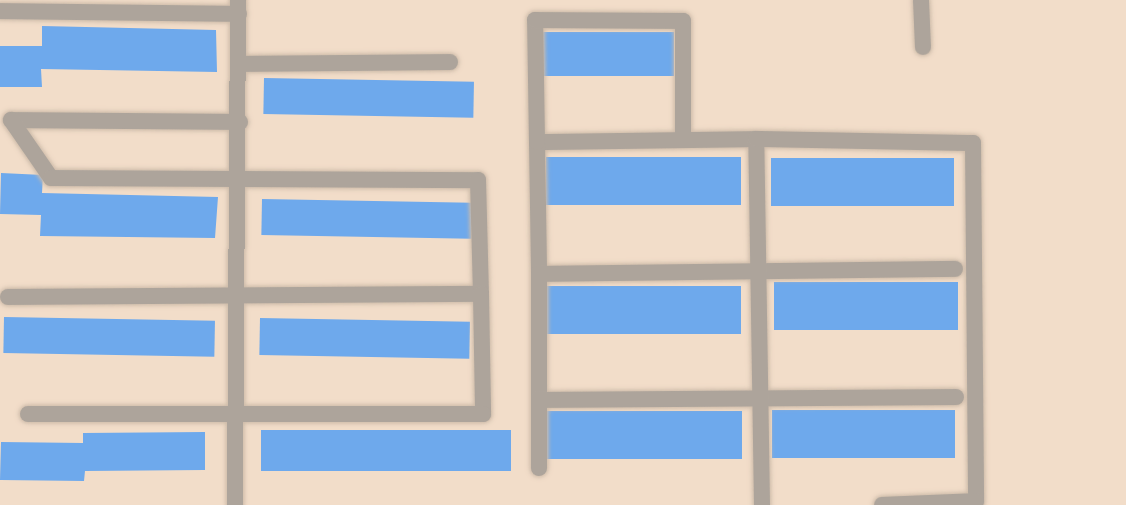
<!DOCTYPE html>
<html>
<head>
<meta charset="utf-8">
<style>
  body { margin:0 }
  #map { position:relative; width:1126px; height:505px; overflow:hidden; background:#f2ddc9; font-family:"DejaVu Sans",sans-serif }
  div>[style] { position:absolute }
  .building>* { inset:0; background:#6ea9ec; transform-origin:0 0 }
  .roads { filter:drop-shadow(0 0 2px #cdbba9) drop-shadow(0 0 2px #cdbba9) }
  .street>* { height:16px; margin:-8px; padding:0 8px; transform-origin:8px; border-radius:8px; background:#ada49b }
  span { translate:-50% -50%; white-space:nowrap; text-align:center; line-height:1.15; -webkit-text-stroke:4.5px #fff; paint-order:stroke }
</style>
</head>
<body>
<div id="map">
  <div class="building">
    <div style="clip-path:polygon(42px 26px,216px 30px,217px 72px,41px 69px,42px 87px,0 87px,0 46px,42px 46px)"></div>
    <div style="left:542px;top:32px;width:132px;height:44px"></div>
    <div style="left:264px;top:78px;width:210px;height:36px;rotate:1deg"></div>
    <div style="left:546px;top:157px;width:195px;height:48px"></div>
    <div style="left:771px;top:158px;width:183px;height:48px"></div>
    <div style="clip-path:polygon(1px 173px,43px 175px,42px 193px,218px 197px,215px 238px,40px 236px,41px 215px,0 214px)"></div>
    <div style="left:262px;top:199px;width:210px;height:36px;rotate:1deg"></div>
    <div style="left:774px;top:282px;width:184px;height:48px"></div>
    <div style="left:546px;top:286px;width:195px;height:48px"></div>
    <div style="left:4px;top:317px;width:211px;height:36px;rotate:1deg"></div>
    <div style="left:260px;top:318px;width:210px;height:37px;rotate:1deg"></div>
    <div style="left:772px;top:410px;width:183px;height:48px"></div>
    <div style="left:546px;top:411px;width:196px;height:48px"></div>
    <div style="left:511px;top:430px;width:41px;height:250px;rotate:90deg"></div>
    <div style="clip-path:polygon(205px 432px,205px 470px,85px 471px,84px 481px,0 480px,1px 442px,83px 443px,83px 433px)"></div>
  </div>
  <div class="roads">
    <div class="street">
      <div style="left:921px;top:0;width:47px;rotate:87.6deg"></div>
      <div style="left:0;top:11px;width:239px;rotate:0.7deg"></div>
      <div style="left:239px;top:64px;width:211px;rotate:-0.5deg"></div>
      <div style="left:240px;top:122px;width:229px;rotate:-179.5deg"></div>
      <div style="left:11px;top:120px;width:70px;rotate:55.4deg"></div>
      <div style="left:51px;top:178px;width:427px;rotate:0.3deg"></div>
      <div style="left:478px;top:180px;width:114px;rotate:88.5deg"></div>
      <div style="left:756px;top:139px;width:219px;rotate:179.2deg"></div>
      <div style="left:537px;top:142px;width:132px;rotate:89.1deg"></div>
      <div style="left:539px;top:274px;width:416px;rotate:-0.7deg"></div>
      <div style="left:537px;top:142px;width:122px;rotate:-90.9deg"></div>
      <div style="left:535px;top:20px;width:148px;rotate:0.4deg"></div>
      <div style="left:683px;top:21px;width:119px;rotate:90deg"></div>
      <div style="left:539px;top:274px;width:126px;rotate:90deg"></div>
      <div style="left:539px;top:400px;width:417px;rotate:-0.4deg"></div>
      <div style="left:8px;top:297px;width:473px;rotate:-0.4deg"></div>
      <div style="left:481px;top:294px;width:120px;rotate:89deg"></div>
      <div style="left:483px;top:414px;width:455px;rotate:180deg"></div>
      <div style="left:539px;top:468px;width:68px;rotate:-90deg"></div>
      <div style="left:235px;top:505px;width:505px;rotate:-89.66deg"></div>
      <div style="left:762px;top:505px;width:366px;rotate:-90.9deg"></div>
      <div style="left:756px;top:139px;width:217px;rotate:1.1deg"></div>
      <div style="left:973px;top:143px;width:358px;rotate:89.5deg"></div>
      <div style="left:976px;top:501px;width:94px;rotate:177.6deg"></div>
    </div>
  </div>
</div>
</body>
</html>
